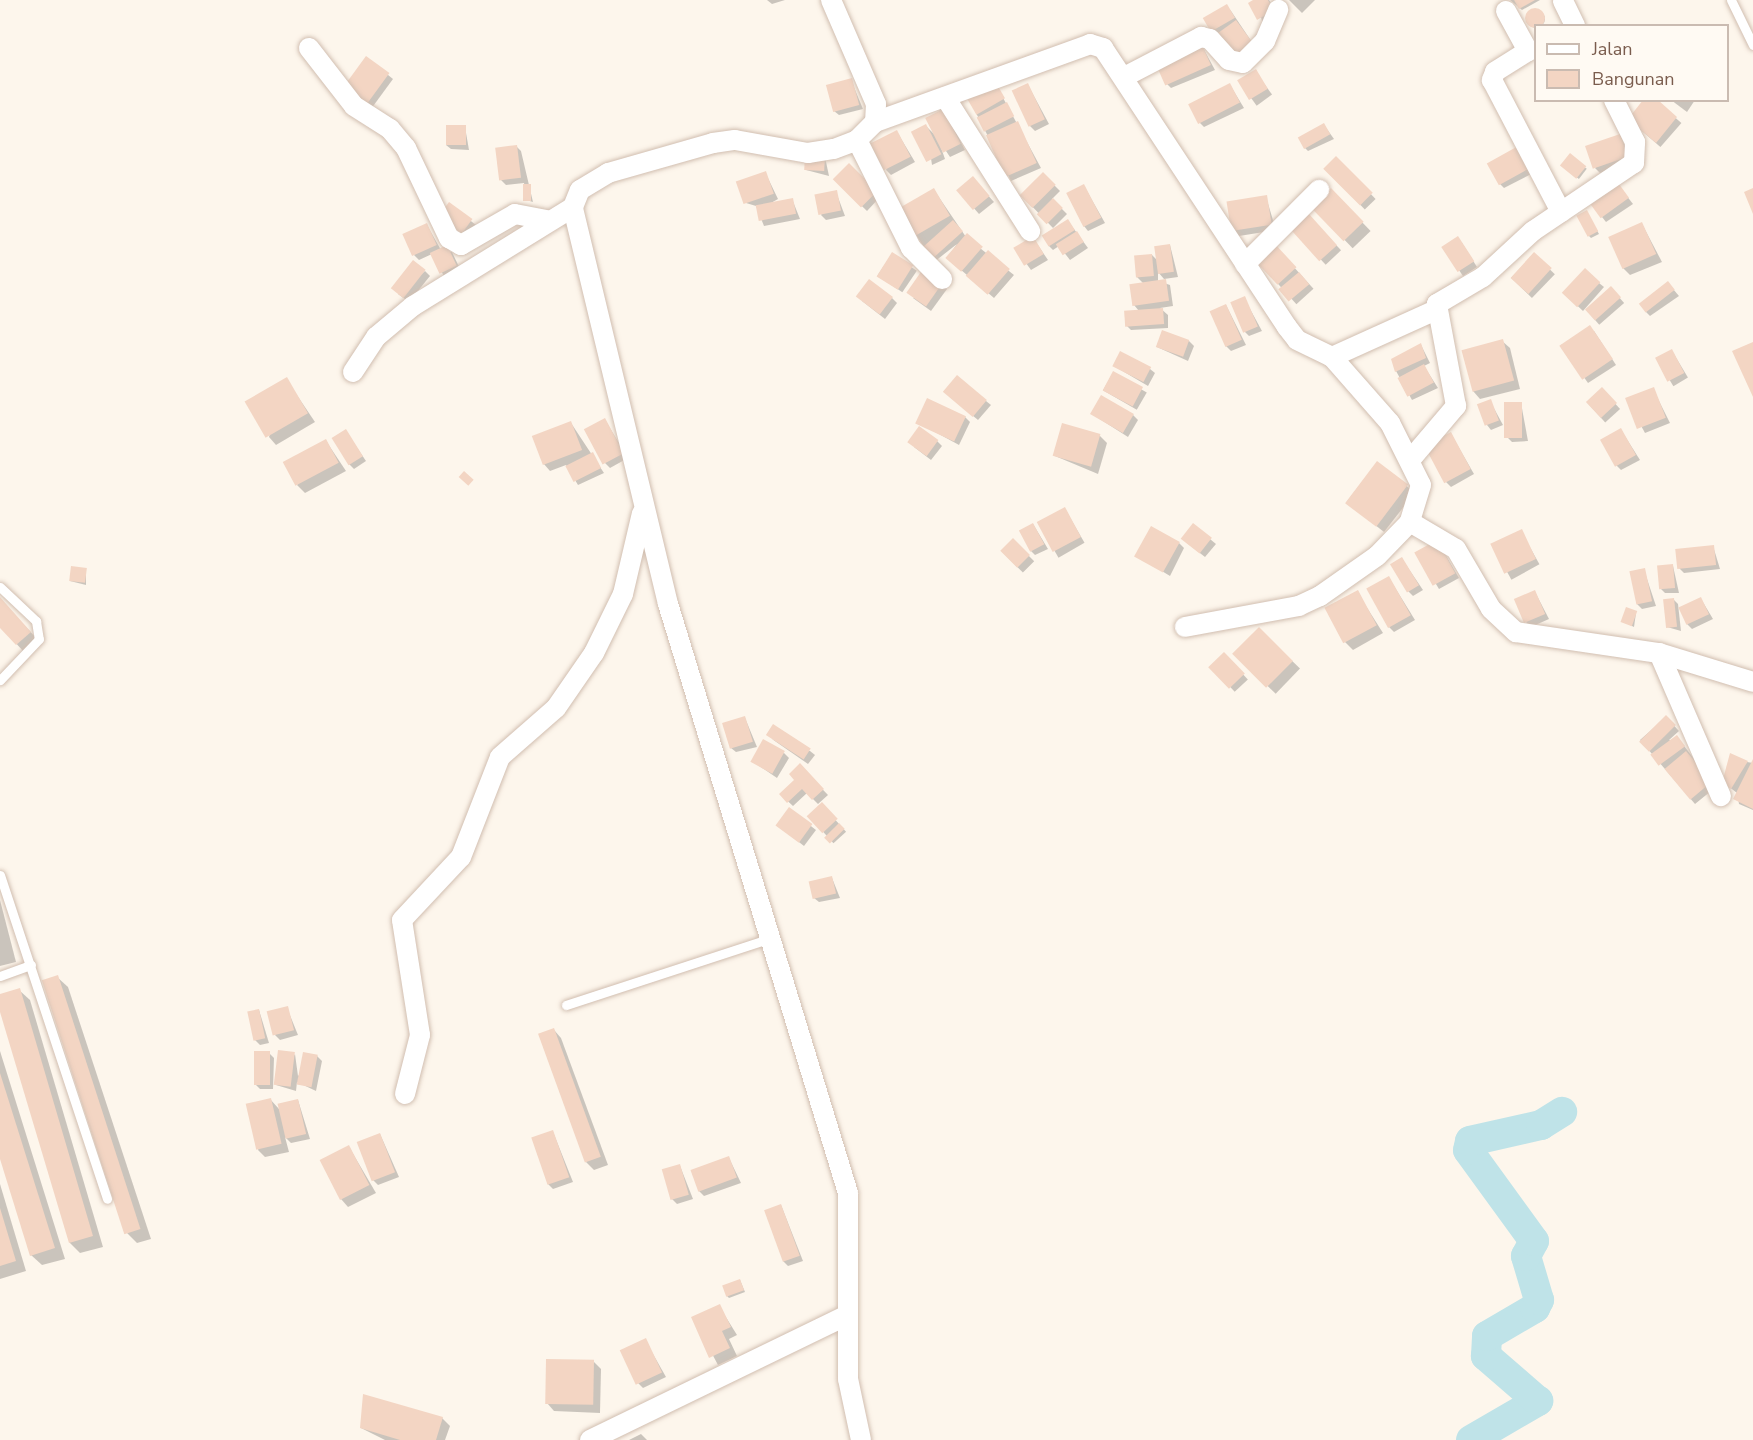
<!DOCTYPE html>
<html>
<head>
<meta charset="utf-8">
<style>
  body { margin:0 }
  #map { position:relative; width:1753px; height:1440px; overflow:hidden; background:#fdf6ec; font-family:"Nunito Sans",sans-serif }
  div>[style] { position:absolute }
  .shadow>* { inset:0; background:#0003; transform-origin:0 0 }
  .round { border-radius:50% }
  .river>* { height:30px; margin:-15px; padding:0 15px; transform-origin:15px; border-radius:15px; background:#bfe3e8 }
  .building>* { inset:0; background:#f3d5c3; transform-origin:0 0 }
  .roads { filter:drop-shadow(0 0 2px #d1beb0) drop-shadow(0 0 2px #d1beb0) }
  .lane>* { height:9px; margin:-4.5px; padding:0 4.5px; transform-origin:4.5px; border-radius:4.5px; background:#fff }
  .street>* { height:20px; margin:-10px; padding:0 10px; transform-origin:10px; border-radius:10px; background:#fff }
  span { translate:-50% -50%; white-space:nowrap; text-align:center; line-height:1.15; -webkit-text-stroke:5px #fffaf3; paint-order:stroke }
  .legend { position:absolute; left:1534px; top:24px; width:195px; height:78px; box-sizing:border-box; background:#fffaf3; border:2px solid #cabbb1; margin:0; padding:8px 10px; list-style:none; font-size:18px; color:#7a5c4d }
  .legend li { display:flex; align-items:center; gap:12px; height:30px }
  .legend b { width:30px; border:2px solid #cabbb1 }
</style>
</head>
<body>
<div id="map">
  <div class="shadow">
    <div style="clip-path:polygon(767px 0,785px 0,772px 4px)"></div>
    <div style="clip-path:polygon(1256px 0,1269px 0,1278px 15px,1263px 24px)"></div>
    <div style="clip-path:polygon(1289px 0,1315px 0,1302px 13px)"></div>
    <div style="clip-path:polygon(1510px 0,1540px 0,1522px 10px)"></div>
    <div style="clip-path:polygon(1226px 6px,1231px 11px,1260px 54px,1213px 31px)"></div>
    <div class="round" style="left:1527px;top:10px;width:18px;height:18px"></div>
    <div style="clip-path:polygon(1202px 46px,1215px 70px,1171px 88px,1166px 83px)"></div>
    <div style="clip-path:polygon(367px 58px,393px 79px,371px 109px,350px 93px)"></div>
    <div style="left:1255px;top:71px;width:29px;height:19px;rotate:54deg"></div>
    <div style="clip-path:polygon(851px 80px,863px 109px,839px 115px,834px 111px)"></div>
    <div style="clip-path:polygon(995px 83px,1041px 168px,1011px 181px,976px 113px)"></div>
    <div style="clip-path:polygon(1028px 85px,1049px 124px,1035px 131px,1030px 126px)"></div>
    <div style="clip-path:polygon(1230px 85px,1244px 108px,1204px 127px,1199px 122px)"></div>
    <div style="left:1655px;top:100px;width:35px;height:32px;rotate:41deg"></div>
    <div style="clip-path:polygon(1671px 100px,1695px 100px,1687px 112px)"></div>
    <div style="clip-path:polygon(947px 115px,965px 150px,950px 157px,938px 139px,945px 159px,932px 165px,926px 126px,935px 135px)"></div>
    <div style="clip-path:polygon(1324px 125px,1334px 139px,1308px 151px,1303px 146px)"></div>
    <div style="clip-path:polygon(465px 127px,469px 150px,451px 149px,446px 145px)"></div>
    <div style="clip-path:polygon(897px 132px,915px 162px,891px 175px,886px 170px)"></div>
    <div style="clip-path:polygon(1620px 135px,1632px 162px,1600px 173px,1595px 168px)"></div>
    <div style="clip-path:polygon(516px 146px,521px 151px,533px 202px,526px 200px,524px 183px,506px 185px,501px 180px)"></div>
    <div style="clip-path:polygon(1520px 147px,1535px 172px,1504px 188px,1499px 183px)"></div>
    <div style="left:1570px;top:156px;width:21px;height:13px;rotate:37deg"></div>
    <div style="clip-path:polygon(825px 157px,829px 176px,806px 170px)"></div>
    <div style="left:1336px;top:158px;width:57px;height:15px;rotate:46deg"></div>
    <div style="clip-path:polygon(765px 172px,778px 199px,771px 203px,792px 199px,800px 219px,764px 226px,756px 206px,746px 203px)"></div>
    <div style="clip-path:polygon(1043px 174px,1060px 191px,1052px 199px,1067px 214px,1053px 228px,1022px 196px)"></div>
    <div style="clip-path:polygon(835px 180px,881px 196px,867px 211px)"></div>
    <div style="clip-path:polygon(977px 183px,994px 202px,979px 214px,958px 190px)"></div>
    <div style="clip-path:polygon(1084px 186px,1105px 223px,1088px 231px,1084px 226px)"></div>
    <div style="clip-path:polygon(1619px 186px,1633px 204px,1606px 222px,1602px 217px)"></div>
    <div style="clip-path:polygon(934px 190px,966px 237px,1014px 275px,994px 298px,947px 258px,957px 244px,934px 262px,916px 235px)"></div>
    <div style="left:1331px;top:190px;width:57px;height:25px;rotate:46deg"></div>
    <div style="clip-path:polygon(836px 192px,845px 216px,826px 220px,821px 215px)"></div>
    <div style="clip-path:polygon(1266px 197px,1276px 230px,1239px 236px,1234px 231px)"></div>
    <div style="clip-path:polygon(450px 205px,476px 225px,468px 237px,446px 221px)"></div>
    <div style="clip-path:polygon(1588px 214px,1599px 234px,1591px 238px,1589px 236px)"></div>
    <div style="left:1309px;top:216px;width:47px;height:21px;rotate:47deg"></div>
    <div style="clip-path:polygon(1068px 221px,1088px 248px,1070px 260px,1059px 246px,1053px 250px,1048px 245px)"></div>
    <div style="clip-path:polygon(1642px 224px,1662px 262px,1630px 275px,1622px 267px)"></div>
    <div style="clip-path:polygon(427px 225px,441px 250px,452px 252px,461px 271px,445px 278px,432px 254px,419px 260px,414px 255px)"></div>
    <div style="clip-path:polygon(1033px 238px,1048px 260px,1031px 270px,1015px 248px)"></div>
    <div style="clip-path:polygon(1462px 243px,1477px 267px,1463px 276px,1443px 247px)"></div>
    <div style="clip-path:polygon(1170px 245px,1178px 277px,1164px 279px,1158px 272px,1158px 281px,1170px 285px,1173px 306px,1160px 308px,1168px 315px,1168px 328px,1131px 330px,1126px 325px,1139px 311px,1134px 305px,1143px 283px,1137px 277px,1152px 255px,1158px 261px)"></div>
    <div style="left:1274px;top:245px;width:59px;height:23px;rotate:48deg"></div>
    <div style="left:892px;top:254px;width:30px;height:26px;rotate:34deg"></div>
    <div style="left:1534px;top:254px;width:29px;height:33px;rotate:44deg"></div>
    <div style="clip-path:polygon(425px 271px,430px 276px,409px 302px,398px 294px)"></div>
    <div style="clip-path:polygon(1599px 283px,1604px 287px,1583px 311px,1565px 294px)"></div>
    <div style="clip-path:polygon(1668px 283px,1679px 296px,1650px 316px,1645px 311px)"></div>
    <div style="clip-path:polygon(942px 284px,947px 289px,931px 311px,913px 298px)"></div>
    <div style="left:1611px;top:288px;width:20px;height:33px;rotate:49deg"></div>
    <div style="clip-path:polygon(892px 298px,897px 303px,885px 319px,862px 301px)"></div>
    <div style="clip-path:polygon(1244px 298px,1262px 331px,1249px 336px,1244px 331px)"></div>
    <div style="clip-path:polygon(1226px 305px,1246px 345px,1231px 351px,1226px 346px)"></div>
    <div style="clip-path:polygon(1594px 331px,1616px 365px,1588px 383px,1561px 345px)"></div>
    <div style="clip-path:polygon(1189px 341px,1194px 346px,1188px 361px,1157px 347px)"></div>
    <div style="clip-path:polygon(1502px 341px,1510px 348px,1520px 389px,1480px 399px,1473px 391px)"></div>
    <div style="clip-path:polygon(1421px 345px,1430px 363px,1424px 366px,1438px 388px,1412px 400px,1396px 371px)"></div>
    <div style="left:1672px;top:351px;width:31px;height:17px;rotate:59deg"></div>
    <div style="clip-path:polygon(1114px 366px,1150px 369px,1155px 373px,1148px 386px)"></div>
    <div style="left:1113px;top:373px;width:39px;height:20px;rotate:30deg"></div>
    <div style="clip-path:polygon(286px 379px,315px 422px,276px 445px,269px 437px)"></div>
    <div style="left:1602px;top:389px;width:27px;height:20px;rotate:48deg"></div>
    <div style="clip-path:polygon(1653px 389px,1670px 423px,1645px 433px,1627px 400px)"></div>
    <div style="clip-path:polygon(950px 397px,986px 401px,991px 405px,978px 420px)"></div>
    <div style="clip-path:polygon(1490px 401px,1503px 425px,1491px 430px,1487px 425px)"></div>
    <div style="clip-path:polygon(1521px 403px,1528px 441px,1512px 442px,1507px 437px)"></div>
    <div style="clip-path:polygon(1092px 414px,1133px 415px,1138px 420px,1128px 437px)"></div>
    <div style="clip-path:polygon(965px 417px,970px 422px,959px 445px,917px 422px)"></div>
    <div style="clip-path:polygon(605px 420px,628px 458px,610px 468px,605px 463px)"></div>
    <div style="clip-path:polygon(571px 423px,604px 473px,578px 485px,566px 465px,550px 471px,543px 463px)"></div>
    <div style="clip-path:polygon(345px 430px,366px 461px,354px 469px,349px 464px)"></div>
    <div style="clip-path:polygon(1621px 430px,1640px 460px,1621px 470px,1616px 465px)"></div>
    <div style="clip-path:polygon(1451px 434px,1474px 474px,1451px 487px,1446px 482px)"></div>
    <div style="clip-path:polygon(1099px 435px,1107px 443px,1098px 474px,1055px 456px)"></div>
    <div style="clip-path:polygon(326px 441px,346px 471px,305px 493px,297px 485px)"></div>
    <div style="clip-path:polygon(937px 441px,942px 446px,931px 460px,914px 447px)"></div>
    <div style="left:1377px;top:463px;width:48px;height:50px;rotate:38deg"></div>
    <div style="left:1065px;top:509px;width:39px;height:30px;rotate:60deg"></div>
    <div style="clip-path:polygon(1033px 524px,1048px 549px,1035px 555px,1030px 550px)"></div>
    <div style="clip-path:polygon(1193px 525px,1216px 544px,1205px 557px,1187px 543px)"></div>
    <div style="left:1521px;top:531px;width:38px;height:32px;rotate:61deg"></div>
    <div style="left:1013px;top:540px;width:30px;height:16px;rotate:45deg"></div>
    <div style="clip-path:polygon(1179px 543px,1184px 548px,1170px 576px,1137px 556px)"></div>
    <div style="clip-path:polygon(1713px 546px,1720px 569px,1684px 573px,1679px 568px)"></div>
    <div style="clip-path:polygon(1441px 547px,1459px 578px,1439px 589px,1417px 553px)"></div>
    <div style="clip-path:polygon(1402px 559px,1423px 590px,1413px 596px,1408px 591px)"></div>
    <div style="clip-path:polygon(1673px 566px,1679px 593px,1665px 593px,1660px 588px)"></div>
    <div style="clip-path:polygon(86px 569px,86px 585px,70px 581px)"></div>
    <div style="clip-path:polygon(1644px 570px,1656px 606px,1642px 609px,1637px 604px)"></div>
    <div style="clip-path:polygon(1389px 578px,1415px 620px,1394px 632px,1389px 627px)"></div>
    <div style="clip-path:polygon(1357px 592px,1383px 633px,1353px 650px,1345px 642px)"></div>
    <div style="clip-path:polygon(1535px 592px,1549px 619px,1531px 627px,1526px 622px)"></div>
    <div style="clip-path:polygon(0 599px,38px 640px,24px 652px,0 626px)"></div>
    <div style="clip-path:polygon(1673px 599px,1678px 604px,1681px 631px,1667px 627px)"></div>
    <div style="clip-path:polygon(1701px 599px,1713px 619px,1692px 629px,1687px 624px)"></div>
    <div style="clip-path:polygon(1636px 613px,1634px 627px,1622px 621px)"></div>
    <div style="left:1259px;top:629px;width:57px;height:35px;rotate:44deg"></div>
    <div style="left:1224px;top:654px;width:35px;height:18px;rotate:47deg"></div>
    <div style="clip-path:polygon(1666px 717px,1679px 731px,1669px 740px,1681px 742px,1716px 787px,1695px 804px,1640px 740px)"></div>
    <div style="clip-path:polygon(745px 718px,757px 747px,736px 752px,731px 748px)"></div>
    <div style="clip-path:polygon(772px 739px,810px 751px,815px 755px,808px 764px)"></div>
    <div style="clip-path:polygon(784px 753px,789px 758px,777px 778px,752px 761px)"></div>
    <div style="clip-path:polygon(1747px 762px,1753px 763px,1753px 810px,1739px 804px,1737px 793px,1724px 783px)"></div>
    <div style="clip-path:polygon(800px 766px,828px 795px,818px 804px,807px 793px,793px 806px,781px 795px,797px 780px)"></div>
    <div style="left:822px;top:805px;width:36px;height:17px;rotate:48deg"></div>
    <div style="clip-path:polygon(789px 809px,816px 830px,804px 846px,782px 829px)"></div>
    <div style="clip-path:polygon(832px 878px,840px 898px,819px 902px,814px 898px)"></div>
    <div style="clip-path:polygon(0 900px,16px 962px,0 966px)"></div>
    <div style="clip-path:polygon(57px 977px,68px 987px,151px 1239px,137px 1243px,127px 1233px)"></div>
    <div style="clip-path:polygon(19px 990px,30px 1000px,103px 1247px,80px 1253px,70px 1243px,0 1007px,0 995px)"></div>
    <div style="clip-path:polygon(287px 1008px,298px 1035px,280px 1040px,275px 1035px)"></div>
    <div style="clip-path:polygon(259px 1010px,269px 1043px,260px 1045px,255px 1040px)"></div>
    <div style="clip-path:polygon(554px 1030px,561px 1038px,608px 1165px,594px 1170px,586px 1162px)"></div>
    <div style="clip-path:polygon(0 1051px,65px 1259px,42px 1265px,31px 1255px,0 1154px)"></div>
    <div style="clip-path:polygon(269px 1053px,274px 1058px,273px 1089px,260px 1089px,255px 1084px)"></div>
    <div style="clip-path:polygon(295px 1054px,298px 1076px,317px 1056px,322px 1061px,316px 1091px,297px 1082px,296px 1091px,276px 1085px)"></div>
    <div style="clip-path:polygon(270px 1099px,279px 1109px,298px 1100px,310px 1139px,291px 1143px,285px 1137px,289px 1152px,265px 1157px,258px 1150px)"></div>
    <div style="clip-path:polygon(553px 1132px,573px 1182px,553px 1189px,548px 1184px)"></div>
    <div style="clip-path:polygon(380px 1134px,399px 1177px,378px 1185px,373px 1180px)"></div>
    <div style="clip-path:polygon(349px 1147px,376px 1193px,348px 1207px,341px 1199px)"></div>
    <div style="clip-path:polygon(729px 1158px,741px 1183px,704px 1196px,699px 1191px)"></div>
    <div style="clip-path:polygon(680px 1166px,693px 1199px,677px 1204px,672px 1199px)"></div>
    <div style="clip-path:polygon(0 1184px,26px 1271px,0 1279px)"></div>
    <div style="clip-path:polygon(781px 1205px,803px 1261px,788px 1266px,783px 1261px)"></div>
    <div style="clip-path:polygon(740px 1280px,745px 1292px,729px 1298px,727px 1296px)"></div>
    <div style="clip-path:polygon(719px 1306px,737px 1335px,729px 1339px,737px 1356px,718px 1365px,693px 1318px)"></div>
    <div style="clip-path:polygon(645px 1340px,666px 1377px,643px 1388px,638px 1383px)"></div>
    <div style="clip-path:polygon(594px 1362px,601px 1369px,600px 1413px,554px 1411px,547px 1403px)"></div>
    <div style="clip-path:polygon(442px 1418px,450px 1426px,445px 1440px,385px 1440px,361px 1428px)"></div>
    <div style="clip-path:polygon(641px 1434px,647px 1440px,629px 1440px)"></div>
  </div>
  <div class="river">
    <div style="left:1471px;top:1440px;width:78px;rotate:-30.2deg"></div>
    <div style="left:1538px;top:1401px;width:69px;rotate:-139.1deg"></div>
    <div style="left:1486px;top:1356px;width:20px;rotate:-87deg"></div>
    <div style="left:1487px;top:1336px;width:56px;rotate:-30.3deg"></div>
    <div style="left:1535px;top:1308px;width:9px;rotate:-63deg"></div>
    <div style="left:1539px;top:1300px;width:46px;rotate:-106.5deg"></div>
    <div style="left:1526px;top:1256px;width:17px;rotate:-62deg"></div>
    <div style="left:1534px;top:1241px;width:112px;rotate:-126deg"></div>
    <div style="left:1468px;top:1150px;width:9px;rotate:-77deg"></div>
    <div style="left:1470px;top:1141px;width:73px;rotate:-12.7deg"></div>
    <div style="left:1541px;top:1125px;width:25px;rotate:-32deg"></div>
  </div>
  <div class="building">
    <div style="clip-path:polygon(1253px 0,1268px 0,1274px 10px,1257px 20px,1248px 3px)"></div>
    <div style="clip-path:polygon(1514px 0,1535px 0,1519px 9px)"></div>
    <div style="left:1227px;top:4px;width:16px;height:28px;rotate:60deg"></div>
    <div class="round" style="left:1525px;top:8px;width:20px;height:20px"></div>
    <div style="left:1236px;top:20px;width:34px;height:26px;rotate:54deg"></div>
    <div style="left:1202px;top:45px;width:22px;height:50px;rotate:66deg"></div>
    <div style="left:366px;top:56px;width:29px;height:39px;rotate:36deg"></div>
    <div style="left:1256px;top:69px;width:23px;height:22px;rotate:59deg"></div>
    <div style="left:852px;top:78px;width:28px;height:27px;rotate:75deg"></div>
    <div style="left:995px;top:81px;width:20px;height:33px;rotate:60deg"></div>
    <div style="left:1028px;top:83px;width:40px;height:18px;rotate:65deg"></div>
    <div style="left:1230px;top:83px;width:22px;height:47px;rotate:63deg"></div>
    <div style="clip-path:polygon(1643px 100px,1658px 100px,1677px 117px,1656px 143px,1628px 119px)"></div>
    <div style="left:1007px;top:102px;width:16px;height:34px;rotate:63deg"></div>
    <div style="left:943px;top:109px;width:39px;height:20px;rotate:63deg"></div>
    <div style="left:1018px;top:121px;width:46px;height:35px;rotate:66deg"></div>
    <div style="left:1324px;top:123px;width:13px;height:30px;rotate:61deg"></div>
    <div style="left:926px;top:124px;width:34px;height:17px;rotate:63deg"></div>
    <div style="left:446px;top:125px;width:20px;height:20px"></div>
    <div style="left:897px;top:130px;width:30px;height:30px;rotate:63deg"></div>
    <div style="left:1620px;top:134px;width:24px;height:37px;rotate:71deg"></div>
    <div style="left:517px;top:145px;width:33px;height:22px;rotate:83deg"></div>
    <div style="left:1520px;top:145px;width:25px;height:38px;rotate:61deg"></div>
    <div style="left:1570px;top:153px;width:21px;height:16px;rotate:39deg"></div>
    <div style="left:805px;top:155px;width:20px;height:15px;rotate:3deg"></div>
    <div style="left:1336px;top:156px;width:52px;height:18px;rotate:45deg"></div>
    <div style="left:849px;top:163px;width:40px;height:23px;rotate:45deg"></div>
    <div style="left:766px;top:171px;width:24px;height:32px;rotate:71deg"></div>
    <div style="left:1043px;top:172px;width:18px;height:33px;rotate:45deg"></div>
    <div style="left:973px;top:176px;width:26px;height:22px;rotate:50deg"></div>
    <div style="left:523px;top:184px;width:8px;height:17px"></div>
    <div style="left:1084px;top:184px;width:38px;height:20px;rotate:63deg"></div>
    <div style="left:1619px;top:184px;width:17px;height:35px;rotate:54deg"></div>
    <div style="left:934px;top:188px;width:32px;height:41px;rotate:60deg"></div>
    <div style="left:1331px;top:188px;width:47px;height:28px;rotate:46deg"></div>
    <div style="clip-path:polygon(1753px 188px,1753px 214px,1744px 192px)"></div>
    <div style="left:837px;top:190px;width:21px;height:23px;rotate:79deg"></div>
    <div style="left:1267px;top:195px;width:30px;height:41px;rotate:81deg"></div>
    <div style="left:793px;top:198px;width:16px;height:38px;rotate:79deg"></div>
    <div style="left:1053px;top:198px;width:14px;height:23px;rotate:45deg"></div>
    <div style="left:449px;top:202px;width:29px;height:18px;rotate:36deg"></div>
    <div style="left:1587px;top:210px;width:24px;height:12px;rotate:62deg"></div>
    <div style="left:1309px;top:214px;width:42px;height:24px;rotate:48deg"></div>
    <div style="left:1068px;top:219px;width:13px;height:31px;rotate:58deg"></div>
    <div style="left:953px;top:220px;width:15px;height:43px;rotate:48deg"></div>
    <div style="left:1642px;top:222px;width:35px;height:37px;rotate:66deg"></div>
    <div style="left:427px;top:223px;width:24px;height:27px;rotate:66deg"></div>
    <div style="left:1077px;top:231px;width:13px;height:25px;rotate:58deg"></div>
    <div style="left:967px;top:233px;width:21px;height:33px;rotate:41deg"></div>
    <div style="left:1033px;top:236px;width:21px;height:23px;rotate:59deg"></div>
    <div style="left:1458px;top:236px;width:30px;height:20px;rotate:57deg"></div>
    <div style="left:1274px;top:243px;width:33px;height:26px;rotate:47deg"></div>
    <div style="left:1170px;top:244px;width:28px;height:16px;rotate:82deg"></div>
    <div style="left:447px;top:245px;width:23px;height:19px;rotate:65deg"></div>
    <div style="left:988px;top:250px;width:29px;height:34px;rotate:41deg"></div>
    <div style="left:892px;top:252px;width:25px;height:29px;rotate:32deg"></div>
    <div style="left:1534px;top:252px;width:24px;height:35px;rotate:42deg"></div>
    <div style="left:1152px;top:254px;width:22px;height:18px;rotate:85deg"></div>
    <div style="left:413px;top:260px;width:16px;height:36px;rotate:38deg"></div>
    <div style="left:1585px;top:268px;width:21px;height:34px;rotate:43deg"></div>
    <div style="left:923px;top:269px;width:24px;height:29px;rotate:35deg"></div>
    <div style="left:1299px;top:272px;width:16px;height:27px;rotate:50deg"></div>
    <div style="left:869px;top:279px;width:30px;height:22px;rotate:37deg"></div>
    <div style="left:1166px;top:279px;width:22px;height:37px;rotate:82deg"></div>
    <div style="left:1668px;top:281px;width:11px;height:37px;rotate:52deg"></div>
    <div style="left:1611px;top:286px;width:15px;height:35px;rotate:48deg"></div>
    <div style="left:1245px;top:296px;width:33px;height:16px;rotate:67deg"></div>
    <div style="left:1226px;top:304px;width:39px;height:18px;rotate:66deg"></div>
    <div style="left:1163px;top:308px;width:16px;height:39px;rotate:86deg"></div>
    <div style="left:1590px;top:325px;width:41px;height:37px;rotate:56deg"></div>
    <div style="left:1162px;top:330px;width:29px;height:18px;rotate:20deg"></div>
    <div style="left:1503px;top:339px;width:43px;height:43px;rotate:75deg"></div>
    <div style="clip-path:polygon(1753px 342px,1753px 397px,1732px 351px)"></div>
    <div style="clip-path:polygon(1421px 343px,1426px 358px,1395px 372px,1391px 359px)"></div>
    <div style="left:1672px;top:349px;width:27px;height:19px;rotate:63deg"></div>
    <div style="left:1120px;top:351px;width:35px;height:17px;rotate:27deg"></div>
    <div style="left:1424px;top:364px;width:21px;height:30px;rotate:62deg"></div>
    <div style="left:1113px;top:371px;width:34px;height:22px;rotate:28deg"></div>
    <div style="left:957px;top:375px;width:39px;height:22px;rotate:40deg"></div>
    <div style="left:287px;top:377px;width:42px;height:49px;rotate:60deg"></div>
    <div style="left:1602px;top:387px;width:22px;height:22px;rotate:47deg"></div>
    <div style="left:1654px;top:387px;width:33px;height:31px;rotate:69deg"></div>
    <div style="left:1101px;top:395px;width:38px;height:22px;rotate:30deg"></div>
    <div style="left:927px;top:398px;width:43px;height:28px;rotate:25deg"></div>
    <div style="left:1491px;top:399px;width:23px;height:15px;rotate:70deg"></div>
    <div style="left:1504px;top:402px;width:18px;height:36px"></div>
    <div style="left:605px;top:418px;width:40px;height:24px;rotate:62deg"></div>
    <div style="left:571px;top:421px;width:31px;height:42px;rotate:69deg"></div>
    <div style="left:1062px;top:423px;width:40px;height:34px;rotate:16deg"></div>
    <div style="left:919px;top:426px;width:24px;height:20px;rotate:36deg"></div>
    <div style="left:1621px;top:428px;width:31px;height:24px;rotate:61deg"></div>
    <div style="left:346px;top:429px;width:32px;height:17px;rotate:58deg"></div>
    <div style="left:1451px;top:432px;width:42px;height:30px;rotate:62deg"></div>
    <div style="left:326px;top:439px;width:27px;height:49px;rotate:62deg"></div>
    <div style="left:593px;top:452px;width:18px;height:31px;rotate:63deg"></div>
    <div style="left:1377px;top:461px;width:39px;height:53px;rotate:37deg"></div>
    <div style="left:464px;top:471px;width:13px;height:8px;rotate:42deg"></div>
    <div style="left:1065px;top:507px;width:34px;height:32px;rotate:62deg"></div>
    <div style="left:1033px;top:523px;width:24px;height:16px;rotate:62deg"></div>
    <div style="left:1193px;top:523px;width:24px;height:20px;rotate:38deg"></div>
    <div style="left:1151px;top:526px;width:33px;height:35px;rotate:29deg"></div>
    <div style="left:1522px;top:529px;width:33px;height:35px;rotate:65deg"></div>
    <div style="left:1013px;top:538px;width:24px;height:18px;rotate:45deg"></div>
    <div style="left:1437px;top:540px;width:38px;height:26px;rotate:61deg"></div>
    <div style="left:1714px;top:545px;width:20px;height:39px;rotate:84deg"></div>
    <div style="left:1402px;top:557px;width:33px;height:14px;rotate:59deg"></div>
    <div style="left:1673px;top:564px;width:24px;height:16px;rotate:85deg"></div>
    <div style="left:71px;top:566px;width:16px;height:15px;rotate:7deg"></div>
    <div style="left:1645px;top:568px;width:34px;height:16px;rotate:78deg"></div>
    <div style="left:1389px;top:576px;width:45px;height:26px;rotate:61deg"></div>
    <div style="left:1358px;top:590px;width:40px;height:38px;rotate:62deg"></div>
    <div style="left:1535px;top:590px;width:26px;height:23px;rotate:67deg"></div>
    <div style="clip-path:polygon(0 597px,31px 632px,16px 645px,0 628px)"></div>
    <div style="left:1701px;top:597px;width:19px;height:25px;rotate:65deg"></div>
    <div style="left:1674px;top:598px;width:29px;height:11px;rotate:84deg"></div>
    <div style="left:1626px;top:607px;width:12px;height:16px;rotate:20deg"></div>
    <div style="left:1259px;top:627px;width:48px;height:38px;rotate:45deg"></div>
    <div style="left:1224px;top:652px;width:30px;height:22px;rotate:46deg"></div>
    <div style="left:1666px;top:715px;width:14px;height:38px;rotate:45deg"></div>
    <div style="left:745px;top:716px;width:27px;height:24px;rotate:73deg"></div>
    <div style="left:773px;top:724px;width:45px;height:13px;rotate:33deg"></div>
    <div style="left:1677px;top:735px;width:14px;height:33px;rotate:54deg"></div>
    <div style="left:763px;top:739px;width:25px;height:26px;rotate:29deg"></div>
    <div style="left:1686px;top:751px;width:40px;height:28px;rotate:50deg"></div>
    <div style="clip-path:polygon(1730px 753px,1748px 761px,1731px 789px,1722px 783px)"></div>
    <div style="clip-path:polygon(1753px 759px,1753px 809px,1733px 799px)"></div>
    <div style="clip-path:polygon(800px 763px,824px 789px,812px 800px,802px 789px,787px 803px,779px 794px,794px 780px,789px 774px)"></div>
    <div style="left:822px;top:802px;width:23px;height:21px;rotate:47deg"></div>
    <div style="left:789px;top:807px;width:29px;height:23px;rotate:36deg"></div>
    <div style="left:839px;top:823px;width:8px;height:21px;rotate:45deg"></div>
    <div style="left:832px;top:876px;width:18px;height:24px;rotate:77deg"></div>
    <div style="left:58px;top:975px;width:267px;height:17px;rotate:72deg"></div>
    <div style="clip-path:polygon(20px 988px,93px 1236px,69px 1243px,0 1012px,0 994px)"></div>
    <div style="left:288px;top:1006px;width:25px;height:22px;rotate:76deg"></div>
    <div style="left:259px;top:1009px;width:30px;height:12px;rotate:78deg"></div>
    <div style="left:554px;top:1028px;width:137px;height:17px;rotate:70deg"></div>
    <div style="left:278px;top:1050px;width:17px;height:35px;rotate:7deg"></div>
    <div style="left:254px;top:1051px;width:16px;height:34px"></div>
    <div style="left:303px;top:1052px;width:15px;height:33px;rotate:11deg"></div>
    <div style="clip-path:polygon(0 1073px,55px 1248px,30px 1256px,0 1159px)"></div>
    <div style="left:271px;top:1098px;width:47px;height:26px;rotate:77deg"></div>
    <div style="left:298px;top:1099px;width:36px;height:21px;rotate:77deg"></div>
    <div style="left:553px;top:1130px;width:50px;height:23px;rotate:71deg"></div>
    <div style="left:380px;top:1133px;width:42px;height:25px;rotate:69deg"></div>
    <div style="left:349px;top:1145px;width:45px;height:33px;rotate:63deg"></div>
    <div style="left:729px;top:1156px;width:23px;height:41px;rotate:70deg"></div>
    <div style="left:680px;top:1164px;width:32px;height:19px;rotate:74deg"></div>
    <div style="left:781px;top:1204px;width:55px;height:18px;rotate:70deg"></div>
    <div style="clip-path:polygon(0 1208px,16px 1261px,0 1266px)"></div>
    <div style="left:740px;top:1279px;width:12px;height:19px;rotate:70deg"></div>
    <div style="clip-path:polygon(720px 1304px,731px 1327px,722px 1331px,730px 1348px,709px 1358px,691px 1317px)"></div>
    <div style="left:646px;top:1338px;width:38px;height:29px;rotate:65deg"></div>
    <div style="left:546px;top:1359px;width:48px;height:45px;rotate:1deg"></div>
    <div style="clip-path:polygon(363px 1394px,443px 1417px,436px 1440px,400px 1440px,360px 1428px)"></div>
  </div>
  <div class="roads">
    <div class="lane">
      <div style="left:1731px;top:0;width:50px;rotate:63.9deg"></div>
      <div style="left:0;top:587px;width:50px;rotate:43.4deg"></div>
      <div style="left:36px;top:621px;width:18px;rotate:81deg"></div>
      <div style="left:39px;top:639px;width:57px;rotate:133.6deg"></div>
      <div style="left:0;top:875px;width:341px;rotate:71.7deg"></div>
      <div style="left:0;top:976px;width:33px;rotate:-20deg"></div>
      <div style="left:566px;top:1005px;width:216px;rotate:-18.1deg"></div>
    </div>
    <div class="street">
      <div style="left:831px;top:0;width:113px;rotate:66.6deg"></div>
      <div style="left:876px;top:104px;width:18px;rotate:93deg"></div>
      <div style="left:1563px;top:1px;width:28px;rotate:64deg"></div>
      <div style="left:1506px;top:11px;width:46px;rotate:61.2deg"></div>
      <div style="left:1528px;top:51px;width:39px;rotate:148deg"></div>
      <div style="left:1495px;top:72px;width:9px;rotate:111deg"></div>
      <div style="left:1492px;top:80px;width:149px;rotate:62.4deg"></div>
      <div style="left:309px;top:48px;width:73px;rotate:52.2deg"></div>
      <div style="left:354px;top:106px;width:43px;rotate:32.6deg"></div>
      <div style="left:390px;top:129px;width:25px;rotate:50deg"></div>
      <div style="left:406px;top:148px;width:100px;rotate:64.5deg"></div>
      <div style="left:449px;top:238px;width:14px;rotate:30deg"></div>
      <div style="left:461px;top:245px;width:62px;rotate:-29.9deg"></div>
      <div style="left:515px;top:214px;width:32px;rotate:11deg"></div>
      <div style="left:1126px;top:76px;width:85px;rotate:-27.5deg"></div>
      <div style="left:1201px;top:37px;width:9px;rotate:13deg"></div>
      <div style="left:1210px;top:39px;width:28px;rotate:48deg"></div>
      <div style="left:1229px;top:60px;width:14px;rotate:12deg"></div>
      <div style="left:1243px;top:63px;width:31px;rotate:-45deg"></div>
      <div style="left:1265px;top:41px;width:34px;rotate:-67deg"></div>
      <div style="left:945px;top:97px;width:159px;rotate:57.6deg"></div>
      <div style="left:857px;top:140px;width:121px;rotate:63.4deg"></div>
      <div style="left:911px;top:248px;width:44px;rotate:45deg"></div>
      <div style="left:1245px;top:264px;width:105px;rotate:-45deg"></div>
      <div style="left:1332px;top:357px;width:114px;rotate:-24.3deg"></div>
      <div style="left:353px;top:372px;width:42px;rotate:-56.7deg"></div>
      <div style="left:376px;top:337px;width:48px;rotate:-40deg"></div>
      <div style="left:413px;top:306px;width:188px;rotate:-31.7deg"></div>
      <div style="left:1411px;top:459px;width:70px;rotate:-49.7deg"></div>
      <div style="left:1456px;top:406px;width:104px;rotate:-100.6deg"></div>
      <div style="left:1437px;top:304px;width:53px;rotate:-30.4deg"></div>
      <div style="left:1483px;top:277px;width:68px;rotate:-42.6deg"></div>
      <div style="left:1533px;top:231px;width:122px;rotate:-34deg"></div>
      <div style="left:1634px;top:163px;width:21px;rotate:-87deg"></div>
      <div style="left:1635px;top:142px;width:47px;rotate:-116.6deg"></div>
      <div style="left:1410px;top:522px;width:53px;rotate:30.4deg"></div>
      <div style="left:1456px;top:549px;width:69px;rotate:59.7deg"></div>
      <div style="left:1491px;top:609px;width:34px;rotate:43deg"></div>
      <div style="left:1516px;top:632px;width:145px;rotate:8.4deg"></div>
      <div style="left:1659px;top:653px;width:156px;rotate:66.6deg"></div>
      <div style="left:1659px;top:653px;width:98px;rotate:17.1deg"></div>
      <div style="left:405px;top:1094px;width:61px;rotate:-75.7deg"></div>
      <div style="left:420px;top:1035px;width:116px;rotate:-98.9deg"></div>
      <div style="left:402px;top:920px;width:86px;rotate:-46.9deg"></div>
      <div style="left:461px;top:857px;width:107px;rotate:-68.7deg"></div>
      <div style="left:500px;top:757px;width:74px;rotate:-41.2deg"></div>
      <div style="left:556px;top:708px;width:67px;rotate:-55.4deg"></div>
      <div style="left:594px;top:653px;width:66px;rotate:-63.8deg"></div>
      <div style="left:623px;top:594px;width:83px;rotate:-76.8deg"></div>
      <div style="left:590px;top:1440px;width:284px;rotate:-25.9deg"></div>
      <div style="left:861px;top:1440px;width:62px;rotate:-102deg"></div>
      <div style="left:848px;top:1379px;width:186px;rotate:-90deg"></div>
      <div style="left:848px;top:1193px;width:616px;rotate:-106.99deg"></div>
      <div style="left:668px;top:604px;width:408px;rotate:-103.5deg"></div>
      <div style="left:573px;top:207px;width:18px;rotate:-68deg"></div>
      <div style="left:580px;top:190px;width:33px;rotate:-31deg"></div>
      <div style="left:608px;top:173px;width:109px;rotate:-15.9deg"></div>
      <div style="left:713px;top:143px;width:22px;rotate:-8deg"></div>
      <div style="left:735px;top:140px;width:74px;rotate:10.1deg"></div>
      <div style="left:808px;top:153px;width:26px;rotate:-9deg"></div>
      <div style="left:834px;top:149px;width:25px;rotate:-21deg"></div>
      <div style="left:857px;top:140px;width:25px;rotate:-45deg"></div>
      <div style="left:875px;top:122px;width:229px;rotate:-19.9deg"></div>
      <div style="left:1090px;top:44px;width:14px;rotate:17deg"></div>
      <div style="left:1103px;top:48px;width:334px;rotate:56.6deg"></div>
      <div style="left:1287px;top:327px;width:16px;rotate:52deg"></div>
      <div style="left:1297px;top:340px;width:39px;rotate:26deg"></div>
      <div style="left:1332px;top:357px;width:88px;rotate:48.7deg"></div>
      <div style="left:1390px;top:423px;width:69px;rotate:63.4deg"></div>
      <div style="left:1421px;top:485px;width:39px;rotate:107deg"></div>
      <div style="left:1410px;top:522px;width:47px;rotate:134.1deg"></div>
      <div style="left:1377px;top:556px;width:70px;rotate:144.9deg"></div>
      <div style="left:1320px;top:596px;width:23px;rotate:155deg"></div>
      <div style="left:1299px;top:606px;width:116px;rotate:169.6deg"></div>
    </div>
  </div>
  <ul class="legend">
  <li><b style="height:8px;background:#fff"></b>Jalan</li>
  <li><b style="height:16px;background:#f3d5c3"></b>Bangunan</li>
  </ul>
</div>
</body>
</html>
